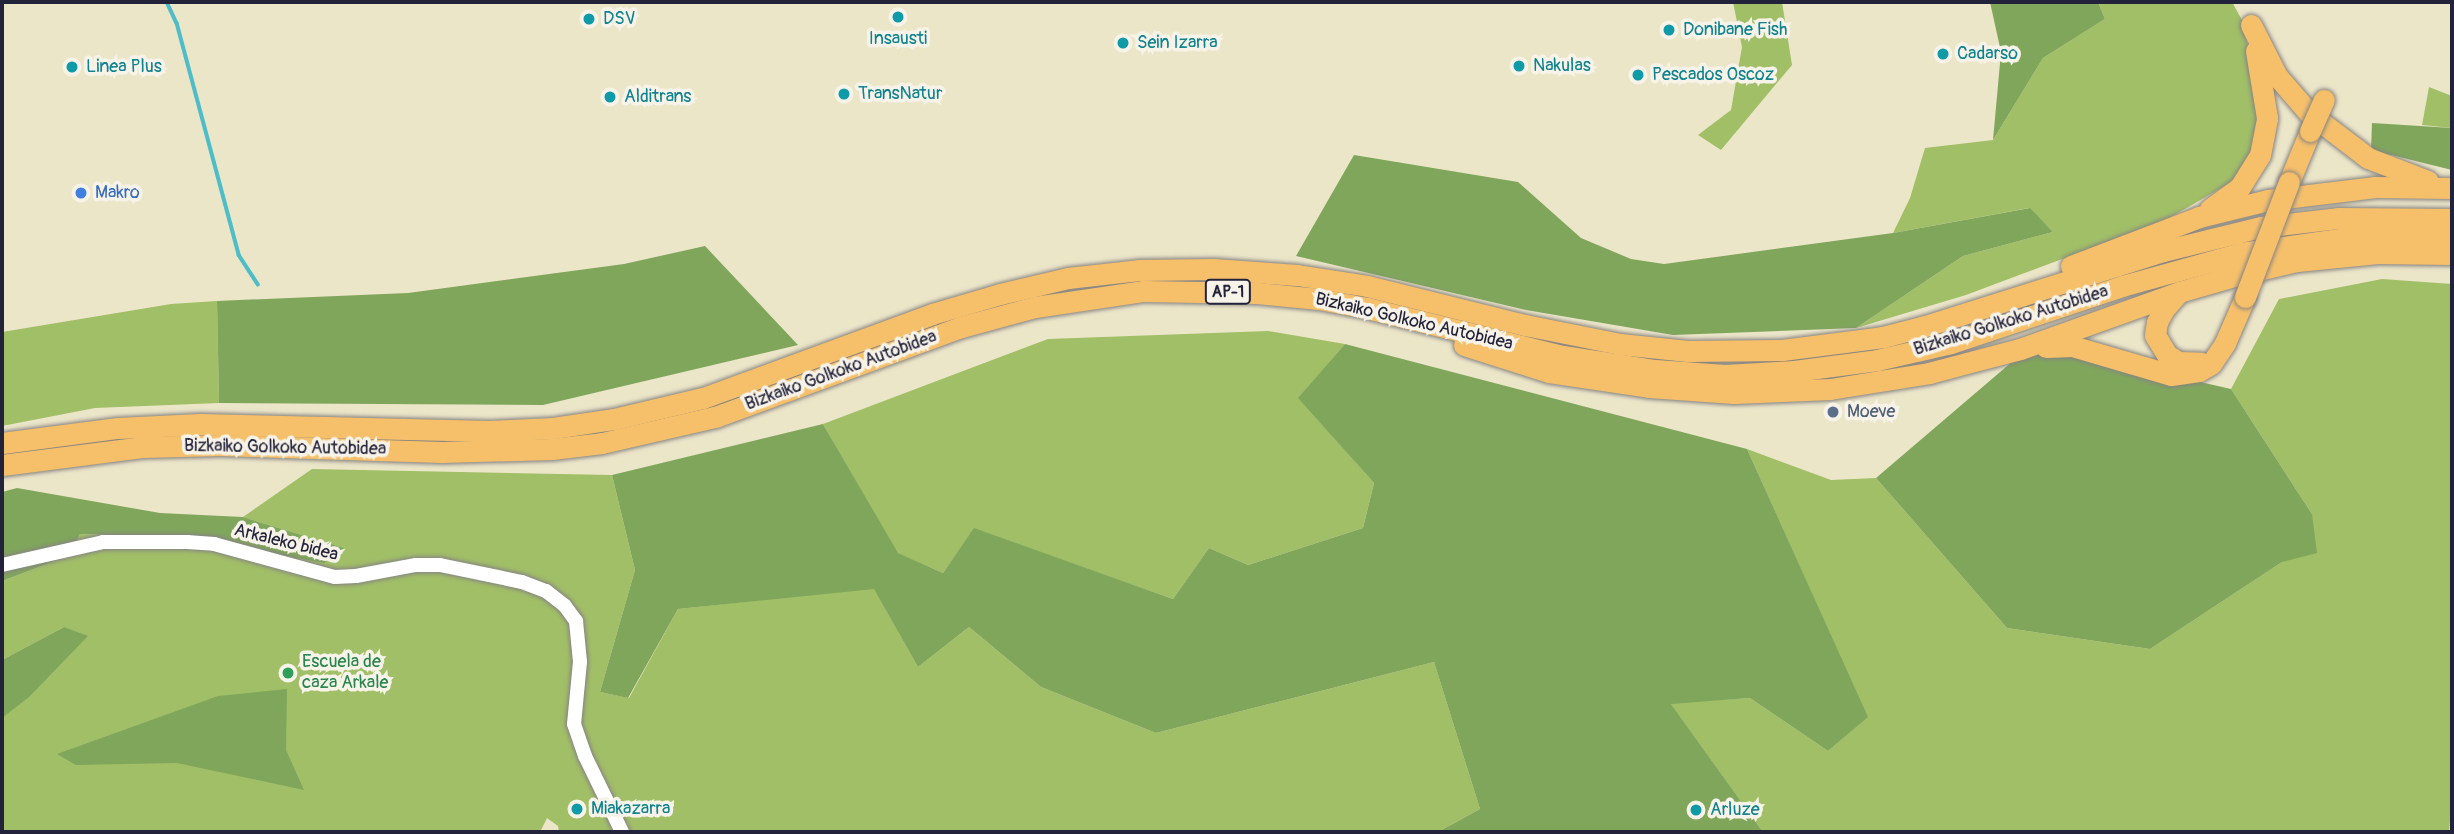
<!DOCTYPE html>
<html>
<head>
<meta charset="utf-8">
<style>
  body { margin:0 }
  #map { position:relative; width:2454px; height:834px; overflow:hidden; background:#ece6c9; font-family:Pangolin,sans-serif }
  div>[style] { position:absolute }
  .green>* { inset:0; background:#a1bf67 }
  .forest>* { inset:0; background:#80a65c }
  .stream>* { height:3.5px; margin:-1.75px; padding:0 1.75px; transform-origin:1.75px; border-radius:1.75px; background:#4fbdc8 }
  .roads { filter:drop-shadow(0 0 2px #878482) drop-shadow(0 0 2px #878482) }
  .minor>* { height:14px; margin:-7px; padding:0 7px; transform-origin:7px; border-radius:7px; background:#fff }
  .highway>* { height:21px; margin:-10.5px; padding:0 10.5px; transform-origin:10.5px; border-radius:10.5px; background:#f6c06b }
  .bridges { filter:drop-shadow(0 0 2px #878482) drop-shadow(0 0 2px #878482) }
  .highway-bridge>* { height:21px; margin:-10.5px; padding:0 10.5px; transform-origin:10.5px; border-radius:10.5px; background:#f6c06b }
  .dots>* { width:19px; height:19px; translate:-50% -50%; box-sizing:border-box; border:4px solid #f7f3e8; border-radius:50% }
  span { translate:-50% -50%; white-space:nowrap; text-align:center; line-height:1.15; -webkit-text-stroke:7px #f7f3e8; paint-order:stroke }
  .shield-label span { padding:2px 5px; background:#f7f3e8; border:2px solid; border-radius:5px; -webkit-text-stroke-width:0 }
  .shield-label { font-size:16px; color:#22223b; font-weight:700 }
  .culture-label { font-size:18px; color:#0d838f }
  .left { translate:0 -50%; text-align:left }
  .shop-label { font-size:18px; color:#366cbe }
  .street-label { font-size:18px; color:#22223b }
  .service-label { font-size:18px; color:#4e5e75 }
  .leisure-label { font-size:18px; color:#27864d }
  .frame { position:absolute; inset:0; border:4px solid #22223b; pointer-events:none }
</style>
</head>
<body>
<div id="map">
  <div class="green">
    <div style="clip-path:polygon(1733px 2px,1782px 2px,1792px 65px,1721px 150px,1698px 135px,1731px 110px,1742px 47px)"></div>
    <div style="clip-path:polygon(2098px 2px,2232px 2px,2242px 20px,2258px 91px,2258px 140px,2235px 180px,2164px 221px,1966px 295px,1856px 328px,1963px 256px,2053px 232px,2029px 208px,1893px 233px,1910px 198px,1925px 148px,1993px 140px,2043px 58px,2105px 19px)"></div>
    <div style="clip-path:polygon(2429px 87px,2452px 96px,2452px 128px,2422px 125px)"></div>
    <div style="clip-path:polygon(2382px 279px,2452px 284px,2452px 802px,2449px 832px,1763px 832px,1670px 703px,1750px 698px,1828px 751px,1867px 717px,1747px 449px,1831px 480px,1876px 478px,2007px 628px,2150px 649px,2282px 562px,2312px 514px,2231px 389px,2279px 299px)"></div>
    <div style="clip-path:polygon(217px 301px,219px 403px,95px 408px,2px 426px,2px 332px,171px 304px)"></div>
    <div style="clip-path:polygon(1268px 331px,1345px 344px,1299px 398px,1374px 483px,1363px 528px,1248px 565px,1209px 548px,1173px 599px,974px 529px,943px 573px,897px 553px,823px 424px,1048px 339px)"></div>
    <div style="clip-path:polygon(312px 469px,612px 475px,635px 570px,600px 692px,629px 698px,678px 609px,874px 588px,918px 667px,969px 627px,1041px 687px,1156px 733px,1434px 662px,1480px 809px,1438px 832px,559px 832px,558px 826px,547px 818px,540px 832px,2px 832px,2px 714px,64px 627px,2px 660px,2px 581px,71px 555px,80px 534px,343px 548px,243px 517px)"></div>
  </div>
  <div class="forest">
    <div style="clip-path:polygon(1990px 2px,2098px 2px,2105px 19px,2043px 58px,1993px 140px,2001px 52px)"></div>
    <div style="clip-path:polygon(2372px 123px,2452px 128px,2452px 170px,2371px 150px)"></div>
    <div style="clip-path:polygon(1354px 155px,1518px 182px,1581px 238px,1631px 259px,1664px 264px,1893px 233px,2030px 208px,2053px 232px,1963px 256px,1856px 328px,1673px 335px,1526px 310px,1296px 256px)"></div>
    <div style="clip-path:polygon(705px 246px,798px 345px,543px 405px,219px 403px,217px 301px,408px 293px,624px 264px)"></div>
    <div style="clip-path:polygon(1345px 344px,1747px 449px,1868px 717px,1828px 751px,1750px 698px,1671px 704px,1763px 832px,1438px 832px,1480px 809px,1434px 662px,1156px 733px,1041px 687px,969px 627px,918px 667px,874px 589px,678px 609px,628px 698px,600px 692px,635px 570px,612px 475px,823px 424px,898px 553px,943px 573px,974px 528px,1173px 599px,1209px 548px,1248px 565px,1363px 528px,1374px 483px,1298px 398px)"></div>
    <div style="clip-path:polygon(2068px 352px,2231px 389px,2312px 514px,2317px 553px,2282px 562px,2150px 649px,2007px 628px,1876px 478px,2020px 355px)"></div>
    <div style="clip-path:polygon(17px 488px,160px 513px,243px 517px,344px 548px,324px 563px,186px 538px,80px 534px,71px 555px,2px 581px,2px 492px)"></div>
    <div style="clip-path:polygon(64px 627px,88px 636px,29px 697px,2px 718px,2px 660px)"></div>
    <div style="clip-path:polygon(287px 689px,286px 750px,304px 790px,177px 763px,76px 765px,57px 754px,218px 696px)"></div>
  </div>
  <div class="stream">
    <div style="left:167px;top:2px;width:23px;rotate:65deg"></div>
    <div style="left:177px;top:23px;width:240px;rotate:75deg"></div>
    <div style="left:239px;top:255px;width:35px;rotate:57deg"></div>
  </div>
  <div class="roads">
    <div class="minor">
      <div style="left:2px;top:565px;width:104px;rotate:-12.8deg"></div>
      <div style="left:103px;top:542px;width:84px"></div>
      <div style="left:187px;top:542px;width:27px;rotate:4deg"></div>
      <div style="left:214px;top:544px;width:125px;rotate:15.3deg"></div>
      <div style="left:335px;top:577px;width:21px;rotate:-3deg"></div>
      <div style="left:356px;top:576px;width:61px;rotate:-10.4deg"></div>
      <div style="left:416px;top:565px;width:24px"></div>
      <div style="left:440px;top:565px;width:84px;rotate:11.7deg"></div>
      <div style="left:522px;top:582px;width:26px;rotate:21deg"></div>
      <div style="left:546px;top:591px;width:24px;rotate:38deg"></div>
      <div style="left:565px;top:606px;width:19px;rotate:54deg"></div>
      <div style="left:576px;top:621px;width:41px;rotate:84.4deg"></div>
      <div style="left:580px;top:662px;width:62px;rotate:95.5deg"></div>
      <div style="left:574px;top:724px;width:34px;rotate:71deg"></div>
      <div style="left:585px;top:756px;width:85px;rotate:64deg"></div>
    </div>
    <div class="highway">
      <div style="left:2251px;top:25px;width:57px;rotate:63deg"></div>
      <div style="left:2277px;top:76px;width:49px;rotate:49.1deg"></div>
      <div style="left:2309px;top:113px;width:74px;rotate:37.3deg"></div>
      <div style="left:2368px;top:158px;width:64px;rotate:21deg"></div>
      <div style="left:2289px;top:182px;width:55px;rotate:-67.6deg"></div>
      <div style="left:2210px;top:209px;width:37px;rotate:-36deg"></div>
      <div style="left:2240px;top:187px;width:38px;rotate:-58deg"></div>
      <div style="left:2260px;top:155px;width:38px;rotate:-79deg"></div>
      <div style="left:2267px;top:118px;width:68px;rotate:-99.3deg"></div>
      <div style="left:2071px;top:266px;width:137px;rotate:-20.9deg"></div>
      <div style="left:2199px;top:217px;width:71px;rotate:-13.8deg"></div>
      <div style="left:2268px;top:200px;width:108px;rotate:-6.9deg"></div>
      <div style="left:2375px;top:187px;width:77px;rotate:0.7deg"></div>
      <div style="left:2177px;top:294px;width:20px;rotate:131deg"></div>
      <div style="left:2164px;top:309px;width:15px;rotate:118deg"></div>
      <div style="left:2157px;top:322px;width:13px;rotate:99deg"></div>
      <div style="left:2155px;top:335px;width:23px;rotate:59deg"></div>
      <div style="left:2167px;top:355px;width:13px;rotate:32deg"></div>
      <div style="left:2178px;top:362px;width:23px;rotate:2deg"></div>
      <div style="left:1464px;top:345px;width:89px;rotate:17.6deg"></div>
      <div style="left:1549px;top:372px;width:101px;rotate:8.5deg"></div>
      <div style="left:1649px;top:387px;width:85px;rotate:4deg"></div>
      <div style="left:1734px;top:393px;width:96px;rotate:-2.4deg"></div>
      <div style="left:1830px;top:389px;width:100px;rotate:-9.2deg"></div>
      <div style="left:1929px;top:373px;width:94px;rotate:-14.8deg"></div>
      <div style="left:2020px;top:349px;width:169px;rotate:-19.7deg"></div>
      <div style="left:2179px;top:292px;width:65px;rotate:-16.2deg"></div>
      <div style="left:2241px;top:274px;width:57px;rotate:-13.1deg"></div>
      <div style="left:2297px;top:261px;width:81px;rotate:-5.6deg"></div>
      <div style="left:2378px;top:253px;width:74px;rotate:0.8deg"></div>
      <div style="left:2046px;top:347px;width:26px;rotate:-2deg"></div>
      <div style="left:2072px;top:346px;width:103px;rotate:16.3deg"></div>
      <div style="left:2171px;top:375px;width:28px;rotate:-8deg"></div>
      <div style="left:2199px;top:371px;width:14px;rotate:-30deg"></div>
      <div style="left:2211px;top:364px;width:25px;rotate:-56deg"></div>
      <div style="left:2225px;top:343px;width:50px;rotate:-66.5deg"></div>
      <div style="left:2px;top:443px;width:117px;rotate:-7.4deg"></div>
      <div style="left:118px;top:428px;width:82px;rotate:-2.8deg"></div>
      <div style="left:200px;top:424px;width:289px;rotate:1.4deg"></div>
      <div style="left:489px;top:431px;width:64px;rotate:-2.7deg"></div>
      <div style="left:553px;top:428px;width:62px;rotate:-8.4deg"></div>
      <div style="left:614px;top:419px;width:91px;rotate:-13.3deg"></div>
      <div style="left:703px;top:398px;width:244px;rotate:-20.1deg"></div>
      <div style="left:932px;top:314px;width:71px;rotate:-16.4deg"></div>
      <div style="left:1000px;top:294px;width:70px;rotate:-13.2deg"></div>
      <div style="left:1068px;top:278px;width:71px;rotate:-6.4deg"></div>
      <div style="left:1139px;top:270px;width:74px;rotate:-0.8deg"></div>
      <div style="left:1213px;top:269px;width:84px;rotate:4.1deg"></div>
      <div style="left:1297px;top:275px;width:71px;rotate:8.9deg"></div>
      <div style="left:1367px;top:286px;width:163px;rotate:13.9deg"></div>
      <div style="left:1525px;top:325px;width:97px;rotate:11.3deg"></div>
      <div style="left:1620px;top:344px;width:68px;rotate:5.9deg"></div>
      <div style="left:1688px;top:351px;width:94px;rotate:-0.6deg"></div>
      <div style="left:1782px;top:350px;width:102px;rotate:-7.3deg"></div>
      <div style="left:1883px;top:337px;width:43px;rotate:-14.7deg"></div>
      <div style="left:1925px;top:326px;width:250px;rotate:-17.5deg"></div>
      <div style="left:2163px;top:251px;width:101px;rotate:-13.8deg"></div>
      <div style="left:2261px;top:227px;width:79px;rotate:-6.6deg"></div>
      <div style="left:2339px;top:218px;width:113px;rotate:0.5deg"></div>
      <div style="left:2px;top:465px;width:141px;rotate:-7.3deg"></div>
      <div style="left:142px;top:447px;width:78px;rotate:-1.5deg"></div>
      <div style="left:220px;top:445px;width:222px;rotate:1.8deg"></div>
      <div style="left:442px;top:452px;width:110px;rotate:-1.6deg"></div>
      <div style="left:552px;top:449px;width:50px;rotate:-6.8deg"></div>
      <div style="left:602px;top:443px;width:116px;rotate:-13deg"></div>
      <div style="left:715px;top:417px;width:262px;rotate:-20.1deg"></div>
      <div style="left:961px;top:327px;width:77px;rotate:-15.1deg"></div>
      <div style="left:1035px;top:307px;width:110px;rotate:-8.4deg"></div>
      <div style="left:1144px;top:291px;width:113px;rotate:1deg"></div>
      <div style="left:1257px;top:293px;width:62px;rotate:5.5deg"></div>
      <div style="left:1319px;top:299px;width:49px;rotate:10.6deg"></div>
      <div style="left:1367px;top:308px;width:202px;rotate:13.8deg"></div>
      <div style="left:1563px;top:356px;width:93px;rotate:8.7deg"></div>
      <div style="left:1655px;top:370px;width:70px;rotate:4.1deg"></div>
      <div style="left:1725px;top:375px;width:69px;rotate:-3.3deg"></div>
      <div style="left:1794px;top:371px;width:84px;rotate:-7.5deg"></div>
      <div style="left:1877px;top:360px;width:76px;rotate:-12.9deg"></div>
      <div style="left:1951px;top:343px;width:180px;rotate:-18.4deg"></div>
      <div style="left:2122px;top:286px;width:123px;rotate:-15.5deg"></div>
      <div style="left:2241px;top:253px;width:105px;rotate:-8.2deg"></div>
      <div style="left:2345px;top:238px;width:107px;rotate:0.5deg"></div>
    </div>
  </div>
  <div class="bridges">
    <div class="highway-bridge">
      <div style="left:2310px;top:131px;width:34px;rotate:-66deg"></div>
      <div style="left:2245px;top:297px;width:123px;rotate:-69.1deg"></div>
    </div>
  </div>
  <div class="dots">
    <div style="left:898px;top:17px;background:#0f9aa8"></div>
    <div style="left:589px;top:19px;background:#0f9aa8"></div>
    <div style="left:1669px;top:30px;background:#0f9aa8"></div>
    <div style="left:1123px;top:43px;background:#0f9aa8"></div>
    <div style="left:1943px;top:54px;background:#0f9aa8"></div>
    <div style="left:1519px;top:66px;background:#0f9aa8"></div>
    <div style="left:72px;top:67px;background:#0f9aa8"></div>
    <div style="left:1638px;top:75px;background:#0f9aa8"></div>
    <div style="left:844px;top:94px;background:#0f9aa8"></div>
    <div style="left:610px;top:97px;background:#0f9aa8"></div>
    <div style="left:81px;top:193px;background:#3f7fe0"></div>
    <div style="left:1833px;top:412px;background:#5c6f8a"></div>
    <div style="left:288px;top:673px;background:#2e9e5b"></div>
    <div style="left:577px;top:809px;background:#0f9aa8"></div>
    <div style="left:1696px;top:810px;background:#0f9aa8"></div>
  </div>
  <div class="shield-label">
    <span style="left:1228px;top:292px">AP-1</span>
  </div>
  <div class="culture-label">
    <span class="left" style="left:603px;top:19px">DSV</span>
    <span class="left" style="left:1683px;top:30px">Donibane Fish</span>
    <span style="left:898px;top:39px">Insausti</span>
    <span class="left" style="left:1137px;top:43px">Sein Izarra</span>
    <span class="left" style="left:1957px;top:54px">Cadarso</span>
    <span class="left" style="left:1533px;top:66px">Nakulas</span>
    <span class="left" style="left:86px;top:67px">Linea Plus</span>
    <span class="left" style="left:1652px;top:75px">Pescados Oscoz</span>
    <span class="left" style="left:858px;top:94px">TransNatur</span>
    <span class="left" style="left:624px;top:97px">Alditrans</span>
    <span class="left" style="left:591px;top:809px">Miakazarra</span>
    <span class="left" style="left:1710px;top:810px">Arluze</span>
  </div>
  <div class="shop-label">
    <span class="left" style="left:95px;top:193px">Makro</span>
  </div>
  <div class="street-label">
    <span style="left:2011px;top:321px;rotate:-17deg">Bizkaiko Golkoko Autobidea</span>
    <span style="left:1414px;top:322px;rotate:13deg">Bizkaiko Golkoko Autobidea</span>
    <span style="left:841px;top:371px;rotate:-20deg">Bizkaiko Golkoko Autobidea</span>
    <span style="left:285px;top:448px;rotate:1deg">Bizkaiko Golkoko Autobidea</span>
    <span style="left:286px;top:543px;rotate:14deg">Arkaleko bidea</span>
  </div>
  <div class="service-label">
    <span class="left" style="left:1847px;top:412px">Moeve</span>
  </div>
  <div class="leisure-label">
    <span class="left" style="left:302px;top:673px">Escuela de<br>caza Arkale</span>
  </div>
  <div class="frame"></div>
</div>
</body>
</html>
